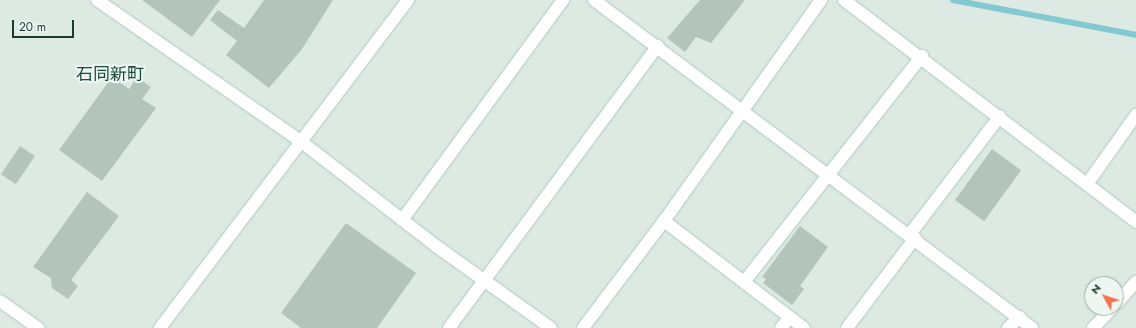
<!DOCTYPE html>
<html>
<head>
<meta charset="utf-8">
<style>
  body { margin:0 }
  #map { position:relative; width:1136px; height:328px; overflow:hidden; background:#ddeae3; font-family:Jost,"Noto Sans JP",sans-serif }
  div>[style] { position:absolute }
  .stream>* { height:6px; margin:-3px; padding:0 3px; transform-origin:3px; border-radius:3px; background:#82c9d2 }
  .building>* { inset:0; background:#b2c4bc; transform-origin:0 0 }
  .roads { filter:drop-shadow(0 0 1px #b0cabf) drop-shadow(0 0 1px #b0cabf) }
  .minor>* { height:12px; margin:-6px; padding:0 6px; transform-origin:6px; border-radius:6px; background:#fff }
  .tertiary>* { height:12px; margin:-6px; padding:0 6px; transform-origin:6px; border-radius:6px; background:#fff }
  .secondary>* { height:12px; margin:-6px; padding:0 6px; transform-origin:6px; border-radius:6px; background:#fff }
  span { translate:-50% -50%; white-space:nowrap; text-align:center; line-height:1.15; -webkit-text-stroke:4px #edf6f1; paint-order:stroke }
  .quarter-label { font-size:17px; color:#1a4b3d }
  .north { position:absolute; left:1084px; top:276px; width:40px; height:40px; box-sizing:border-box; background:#edf6f1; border:1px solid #9aaaa4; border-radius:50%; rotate:310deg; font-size:11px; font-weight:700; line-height:16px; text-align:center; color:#1e3931 }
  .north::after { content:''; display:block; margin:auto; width:14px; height:18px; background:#f7704e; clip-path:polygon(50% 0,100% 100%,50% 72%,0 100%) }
  .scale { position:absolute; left:12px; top:20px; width:62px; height:18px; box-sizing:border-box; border:2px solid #1e3931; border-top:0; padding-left:5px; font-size:12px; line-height:14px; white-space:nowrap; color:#1e3931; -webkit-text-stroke:3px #edf6f1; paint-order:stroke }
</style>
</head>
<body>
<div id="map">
  <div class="stream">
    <div style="left:953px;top:0;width:186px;rotate:10.8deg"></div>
  </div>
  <div class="building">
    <div style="clip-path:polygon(142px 0,220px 0,192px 37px)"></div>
    <div style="clip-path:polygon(264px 0,333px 0,302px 49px,269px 88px,226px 55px,237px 41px,210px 20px,218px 10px,244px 28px)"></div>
    <div style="clip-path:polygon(700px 0,745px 0,711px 43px,696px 37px,685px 52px,667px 38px)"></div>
    <div style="clip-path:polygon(112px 77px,129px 89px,137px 77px,151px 87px,142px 99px,156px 108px,102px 181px,59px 150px)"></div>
    <div style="left:20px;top:146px;width:18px;height:34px;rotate:34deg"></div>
    <div style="left:992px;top:149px;width:36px;height:63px;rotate:36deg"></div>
    <div style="clip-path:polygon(87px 192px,119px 216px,71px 280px,78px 286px,68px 299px,52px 288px,51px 278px,33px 267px)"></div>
    <div style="clip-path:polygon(346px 223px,416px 273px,377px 328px,301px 328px,281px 313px)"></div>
    <div style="clip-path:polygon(800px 226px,828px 247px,800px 286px,804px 289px,792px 305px,763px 283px,766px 279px,762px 277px)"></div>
  </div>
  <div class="roads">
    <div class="minor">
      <div style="left:97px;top:0;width:246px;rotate:34.7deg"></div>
      <div style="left:299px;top:140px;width:173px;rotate:37.7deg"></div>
      <div style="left:436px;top:246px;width:141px;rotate:35.5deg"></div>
      <div style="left:594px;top:0;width:547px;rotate:36.83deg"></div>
      <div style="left:844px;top:0;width:367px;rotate:37.2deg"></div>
      <div style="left:1087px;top:184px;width:85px;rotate:-54.6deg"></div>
      <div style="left:402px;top:220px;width:273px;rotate:-53.8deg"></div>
      <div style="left:664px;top:221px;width:176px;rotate:37.4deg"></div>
      <div style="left:910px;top:234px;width:148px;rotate:-52.7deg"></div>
      <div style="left:744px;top:282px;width:288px;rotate:-51.8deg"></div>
      <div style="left:1116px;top:304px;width:30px;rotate:-48deg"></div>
      <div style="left:449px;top:328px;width:351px;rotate:-53.5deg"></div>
      <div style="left:583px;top:328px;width:134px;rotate:-52.9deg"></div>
      <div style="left:664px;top:221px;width:271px;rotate:-54.6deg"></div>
      <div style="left:781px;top:328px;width:14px;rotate:-51deg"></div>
      <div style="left:847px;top:328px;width:113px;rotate:-52.9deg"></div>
      <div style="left:1008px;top:328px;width:16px;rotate:-43deg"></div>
      <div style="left:1093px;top:328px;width:28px;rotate:-46deg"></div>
    </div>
    <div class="tertiary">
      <div style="left:160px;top:328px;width:411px;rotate:-52.9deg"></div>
    </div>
    <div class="secondary">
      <div style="left:0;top:301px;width:47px;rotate:35.4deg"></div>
    </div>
  </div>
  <div class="quarter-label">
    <span style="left:110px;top:75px">石同新町</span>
  </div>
  <div class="north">N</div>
  <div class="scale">20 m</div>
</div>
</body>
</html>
